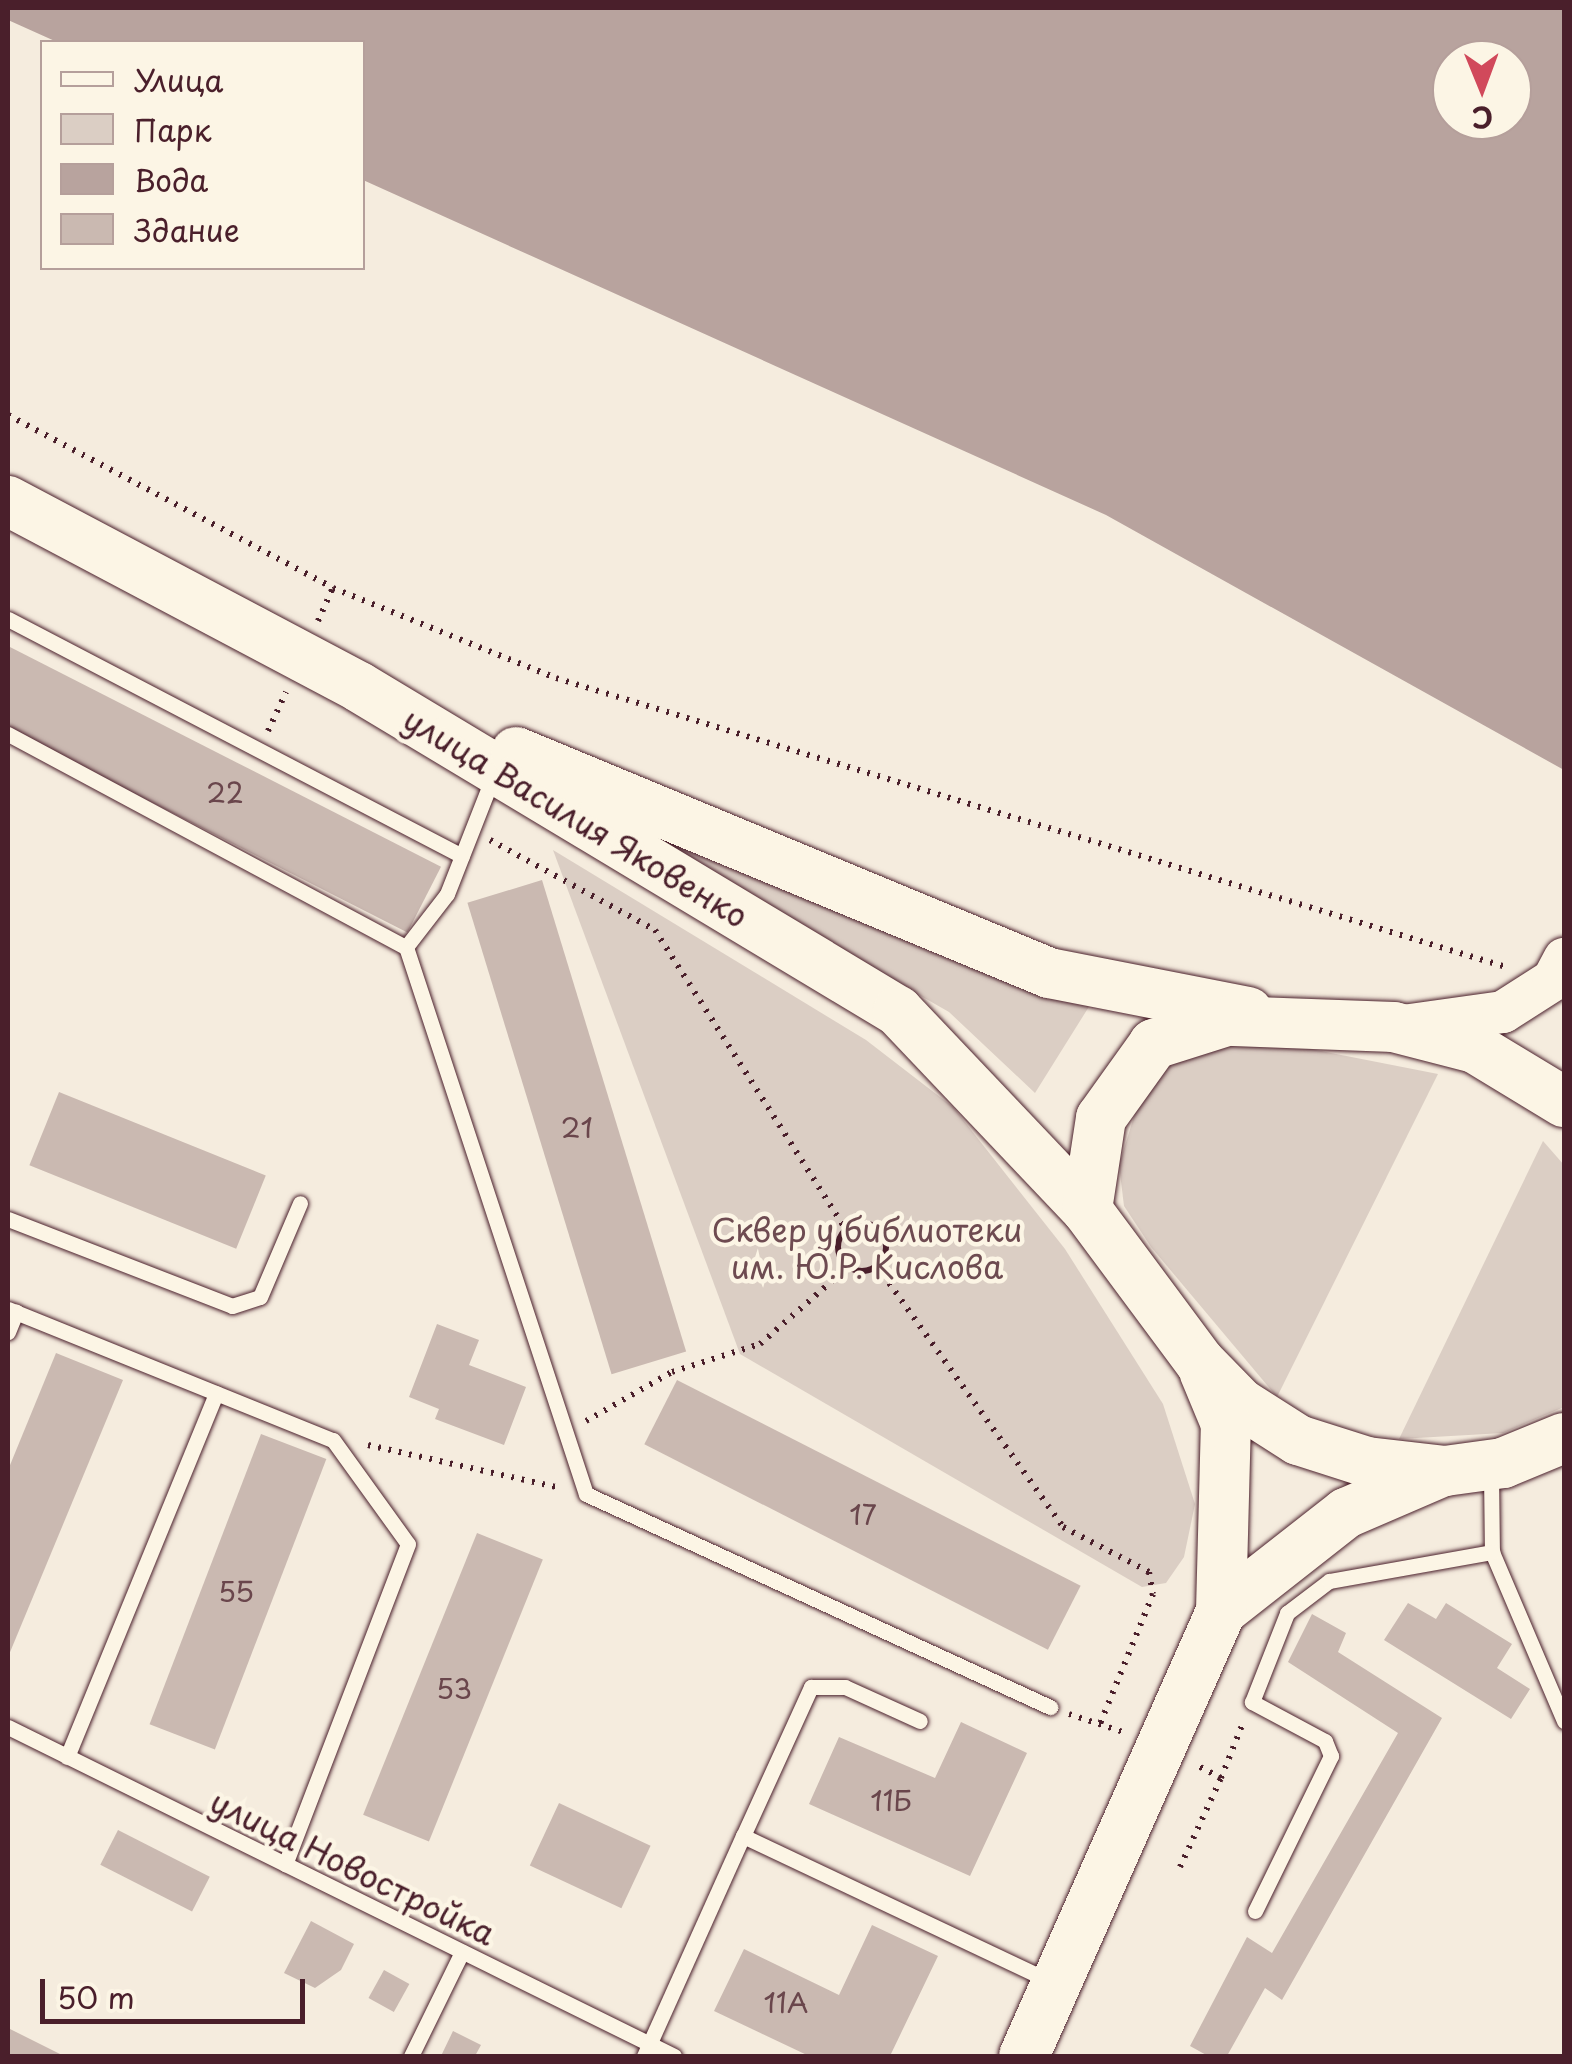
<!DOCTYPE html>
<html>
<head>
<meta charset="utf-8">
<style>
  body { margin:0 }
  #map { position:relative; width:1572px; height:2064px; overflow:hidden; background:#f5ecde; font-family:"Playpen Sans",sans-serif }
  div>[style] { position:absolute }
  .green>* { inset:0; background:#dbcec4 }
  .water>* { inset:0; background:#b8a39e }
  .building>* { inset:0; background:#cab9b1; transform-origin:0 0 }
  .path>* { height:6px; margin-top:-3px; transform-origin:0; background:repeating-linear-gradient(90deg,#4a1f2b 0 2.5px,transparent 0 10.5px) }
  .path>.ring { margin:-3px; padding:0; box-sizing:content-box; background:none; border:6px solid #4a1f2b; border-radius:50% }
  .roads { filter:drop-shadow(0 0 2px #4a1f2b) drop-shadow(0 0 2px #4a1f2b) }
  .lane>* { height:15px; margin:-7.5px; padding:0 7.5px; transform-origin:7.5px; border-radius:7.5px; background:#fcf5e5 }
  .secondary>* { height:42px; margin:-21px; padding:0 21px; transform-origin:21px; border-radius:21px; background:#fcf5e5 }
  .primary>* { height:50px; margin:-25px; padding:0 25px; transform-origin:25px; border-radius:25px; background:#fcf5e5 }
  span { translate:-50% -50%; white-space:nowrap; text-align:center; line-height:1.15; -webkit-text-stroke:9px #fcf5e5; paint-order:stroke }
  .number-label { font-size:28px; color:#6a464c }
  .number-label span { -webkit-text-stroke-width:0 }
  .street-label { font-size:32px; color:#4a1f2b }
  .park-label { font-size:32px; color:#6e4b51 }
  .frame { position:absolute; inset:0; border:10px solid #4a1f2b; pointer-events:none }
  .legend { position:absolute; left:40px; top:40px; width:325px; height:230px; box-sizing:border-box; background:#fcf5e5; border:2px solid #b59f9b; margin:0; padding:12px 18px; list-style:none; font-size:30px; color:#4a1f2b }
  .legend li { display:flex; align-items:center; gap:20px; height:50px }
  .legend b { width:50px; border:2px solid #b59f9b }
  .north { position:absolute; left:1432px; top:40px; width:100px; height:100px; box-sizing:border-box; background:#fcf5e5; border:2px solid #b59f9b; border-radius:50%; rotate:179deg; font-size:28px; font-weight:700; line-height:40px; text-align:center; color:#4a1f2b }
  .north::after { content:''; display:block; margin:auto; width:35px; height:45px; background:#d1495b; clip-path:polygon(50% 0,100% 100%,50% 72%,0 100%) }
  .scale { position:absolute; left:40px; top:1979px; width:265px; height:45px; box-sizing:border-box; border:5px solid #4a1f2b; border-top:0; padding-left:12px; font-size:30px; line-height:35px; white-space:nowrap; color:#4a1f2b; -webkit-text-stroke:8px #fcf5e5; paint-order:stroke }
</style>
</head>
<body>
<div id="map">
  <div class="green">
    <div style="clip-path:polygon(495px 753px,1090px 1005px,1035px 1093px,949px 1012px)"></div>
    <div style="clip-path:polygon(553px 850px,866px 1040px,953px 1107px,1065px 1249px,1163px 1404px,1195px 1504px,1184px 1557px,1166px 1583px,1142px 1587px,740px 1354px)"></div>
    <div style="clip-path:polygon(1260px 1039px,1438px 1074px,1277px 1397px,1151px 1247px,1124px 1206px,1119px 1165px,1141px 1094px,1172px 1063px,1213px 1043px)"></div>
    <div style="clip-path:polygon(1543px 1141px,1564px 1165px,1564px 1407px,1503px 1433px,1399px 1439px)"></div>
  </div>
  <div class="water">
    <div style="clip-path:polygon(evenodd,8px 8px,1564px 8px,1564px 770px,1106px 515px,363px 180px,362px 42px,57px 42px,8px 20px,8px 8px,1452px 60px,1512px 60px,1512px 120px,1452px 120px,1452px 60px)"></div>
  </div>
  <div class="building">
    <div style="left:8px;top:646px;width:486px;height:74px;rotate:27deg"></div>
    <div style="left:542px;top:880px;width:493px;height:78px;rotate:73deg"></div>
    <div style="left:59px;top:1092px;width:223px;height:79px;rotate:22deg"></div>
    <div style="clip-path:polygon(437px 1324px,479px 1340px,469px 1365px,526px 1387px,504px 1445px,435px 1419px,439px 1409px,409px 1397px)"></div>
    <div style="clip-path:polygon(56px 1353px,123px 1380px,8px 1657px,8px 1470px)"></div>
    <div style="left:677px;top:1380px;width:453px;height:72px;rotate:27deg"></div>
    <div style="left:261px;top:1434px;width:70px;height:311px;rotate:21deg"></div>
    <div style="left:477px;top:1533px;width:71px;height:304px;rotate:22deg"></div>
    <div style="clip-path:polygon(1408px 1603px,1436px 1619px,1446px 1603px,1512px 1644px,1497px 1668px,1530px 1689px,1511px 1719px,1384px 1640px)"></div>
    <div style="clip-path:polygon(1312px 1614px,1346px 1633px,1338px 1652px,1442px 1718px,1282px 2000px,1265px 1988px,1227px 2056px,1208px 2056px,1190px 2046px,1247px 1937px,1272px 1953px,1398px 1733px,1288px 1662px)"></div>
    <div style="clip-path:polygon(961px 1722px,1027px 1753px,970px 1876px,809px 1804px,839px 1737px,935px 1778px)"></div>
    <div style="left:559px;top:1803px;width:101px;height:69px;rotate:25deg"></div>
    <div style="left:118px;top:1830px;width:103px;height:39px;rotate:27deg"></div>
    <div style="clip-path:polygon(311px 1921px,354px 1944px,341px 1970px,315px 1988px,284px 1973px)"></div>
    <div style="clip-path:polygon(872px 1925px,938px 1956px,890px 2056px,809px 2056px,714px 2011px,744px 1949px,839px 1995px)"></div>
    <div style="left:384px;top:1970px;width:29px;height:32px;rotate:29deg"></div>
    <div style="clip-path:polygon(8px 2028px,64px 2056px,8px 2056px)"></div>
    <div style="clip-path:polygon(453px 2031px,481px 2045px,475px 2056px,441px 2056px)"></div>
  </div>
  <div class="path">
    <div style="left:8px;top:415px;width:368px;rotate:28deg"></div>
    <div style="left:318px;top:621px;width:36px;rotate:-66deg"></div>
    <div style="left:333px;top:588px;width:240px;rotate:22deg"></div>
    <div style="left:556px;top:678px;width:990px;rotate:16.92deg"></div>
    <div style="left:268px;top:731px;width:43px;rotate:-65.2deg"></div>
    <div style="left:490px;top:840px;width:188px;rotate:28.6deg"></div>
    <div style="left:655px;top:930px;width:356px;rotate:57.5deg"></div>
    <div class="ring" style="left:838px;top:1223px;width:42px;height:42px"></div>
    <div style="left:877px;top:1266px;width:320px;rotate:54.5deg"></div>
    <div style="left:1063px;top:1527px;width:97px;rotate:27.6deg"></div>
    <div style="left:1149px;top:1572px;width:22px;rotate:80deg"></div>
    <div style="left:1153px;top:1594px;width:140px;rotate:112.2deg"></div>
    <div style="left:586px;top:1421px;width:99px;rotate:-29.7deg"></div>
    <div style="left:672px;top:1372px;width:92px;rotate:-17.7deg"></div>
    <div style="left:760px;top:1344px;width:117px;rotate:-41.2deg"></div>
    <div style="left:368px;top:1445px;width:198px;rotate:12.6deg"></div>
    <div style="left:1069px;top:1714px;width:57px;rotate:18.4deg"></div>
    <div style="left:1221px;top:1778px;width:59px;rotate:-68.2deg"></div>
    <div style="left:1180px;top:1867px;width:98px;rotate:-65.3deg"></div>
    <div style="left:1221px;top:1778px;width:26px;rotate:-152deg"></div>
  </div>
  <div class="roads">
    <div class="lane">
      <div style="left:8px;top:619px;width:512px;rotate:27.57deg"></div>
      <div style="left:8px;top:734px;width:451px;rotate:28.2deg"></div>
      <div style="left:406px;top:947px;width:576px;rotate:71.79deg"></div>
      <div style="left:586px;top:1494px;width:511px;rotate:24.66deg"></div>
      <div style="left:406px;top:947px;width:67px;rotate:-52.3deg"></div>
      <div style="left:447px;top:894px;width:129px;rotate:-68.6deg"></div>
      <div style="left:8px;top:1219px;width:240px;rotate:21.2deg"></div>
      <div style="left:232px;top:1306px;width:29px;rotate:-18deg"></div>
      <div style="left:260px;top:1297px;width:102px;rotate:-66.9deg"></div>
      <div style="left:8px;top:1309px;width:350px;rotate:22deg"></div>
      <div style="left:333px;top:1440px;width:128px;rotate:54.2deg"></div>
      <div style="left:408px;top:1544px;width:343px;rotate:111deg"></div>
      <div style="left:8px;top:1332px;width:22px;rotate:-68deg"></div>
      <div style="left:1491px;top:1473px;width:79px;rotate:89.3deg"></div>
      <div style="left:1492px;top:1552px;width:184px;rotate:66.9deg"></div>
      <div style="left:8px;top:1727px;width:743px;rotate:26.29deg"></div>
      <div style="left:67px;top:1757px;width:393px;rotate:-67.7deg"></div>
      <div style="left:743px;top:1836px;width:164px;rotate:-65.5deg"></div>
      <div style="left:811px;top:1687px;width:34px"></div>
      <div style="left:845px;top:1687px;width:82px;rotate:24.4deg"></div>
      <div style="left:1255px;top:1911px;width:173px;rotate:-63.9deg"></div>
      <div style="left:1331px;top:1756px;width:16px;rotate:-112deg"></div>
      <div style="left:1325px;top:1741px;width:83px;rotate:-151.9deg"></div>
      <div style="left:1252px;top:1702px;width:96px;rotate:-68.5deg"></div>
      <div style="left:1287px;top:1613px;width:53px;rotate:-37.3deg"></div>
      <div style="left:1329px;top:1581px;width:166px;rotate:-10.1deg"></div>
      <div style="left:411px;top:2056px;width:116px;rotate:-63.9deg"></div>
      <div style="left:644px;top:2056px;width:241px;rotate:-65.8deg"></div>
      <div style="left:743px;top:1836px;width:340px;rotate:25.3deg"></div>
    </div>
    <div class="secondary">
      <div style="left:1403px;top:1026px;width:101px;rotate:-8deg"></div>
      <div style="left:1503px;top:1012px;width:59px;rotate:-32.6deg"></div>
      <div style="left:1553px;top:980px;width:24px;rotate:-62deg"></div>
    </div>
    <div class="primary">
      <div style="left:8px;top:501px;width:397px;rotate:27.9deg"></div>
      <div style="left:359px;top:687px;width:629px;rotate:31.01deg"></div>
      <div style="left:898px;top:1011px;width:274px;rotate:46.5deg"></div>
      <div style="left:516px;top:752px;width:577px;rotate:22.52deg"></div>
      <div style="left:1049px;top:973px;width:203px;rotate:11.1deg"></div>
      <div style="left:1564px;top:1102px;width:104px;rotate:-148.8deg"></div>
      <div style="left:1475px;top:1048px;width:84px;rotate:-165.5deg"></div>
      <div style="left:1394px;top:1027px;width:167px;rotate:-177.9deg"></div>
      <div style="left:1227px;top:1021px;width:77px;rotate:162.5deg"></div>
      <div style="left:1154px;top:1044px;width:91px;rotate:125.6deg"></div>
      <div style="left:1101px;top:1118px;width:93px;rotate:98.7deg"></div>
      <div style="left:1087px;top:1210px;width:189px;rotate:53.4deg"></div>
      <div style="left:1200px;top:1362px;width:57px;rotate:45.7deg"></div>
      <div style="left:1240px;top:1403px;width:69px;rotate:32.5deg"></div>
      <div style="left:1298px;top:1440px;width:72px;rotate:17.7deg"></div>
      <div style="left:1367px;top:1462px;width:79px;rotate:6.6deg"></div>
      <div style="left:1445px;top:1471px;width:59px;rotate:-7.9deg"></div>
      <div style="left:1503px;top:1463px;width:66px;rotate:-22.3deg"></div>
      <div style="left:1221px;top:1611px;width:159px;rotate:-38.1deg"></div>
      <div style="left:1346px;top:1513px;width:101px;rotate:-23.3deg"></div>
      <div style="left:1024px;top:2056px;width:487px;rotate:-66.1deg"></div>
      <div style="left:1221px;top:1611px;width:187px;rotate:-88.5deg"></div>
      <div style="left:1226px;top:1424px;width:57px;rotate:-112.5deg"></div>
    </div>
  </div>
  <div class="number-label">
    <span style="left:225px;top:792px">22</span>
    <span style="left:577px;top:1127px">21</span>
    <span style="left:863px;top:1514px">17</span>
    <span style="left:236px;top:1591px">55</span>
    <span style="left:454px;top:1688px">53</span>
    <span style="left:891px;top:1800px">11Б</span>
    <span style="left:786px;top:2002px">11А</span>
  </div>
  <div class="street-label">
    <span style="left:576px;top:817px;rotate:31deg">улица Василия Яковенко</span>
    <span style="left:353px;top:1867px;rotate:26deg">улица Новостройка</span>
  </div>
  <div class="park-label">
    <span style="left:867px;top:1248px">Сквер у библиотеки<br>им. Ю.Р. Кислова</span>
  </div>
  <div class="frame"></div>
  <ul class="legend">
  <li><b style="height:12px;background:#fcf5e5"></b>Улица</li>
  <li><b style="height:28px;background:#dbcec4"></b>Парк</li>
  <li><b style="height:28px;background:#b8a39e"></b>Вода</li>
  <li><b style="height:28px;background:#cab9b1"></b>Здание</li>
  </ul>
  <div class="north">С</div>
  <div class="scale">50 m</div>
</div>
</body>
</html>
